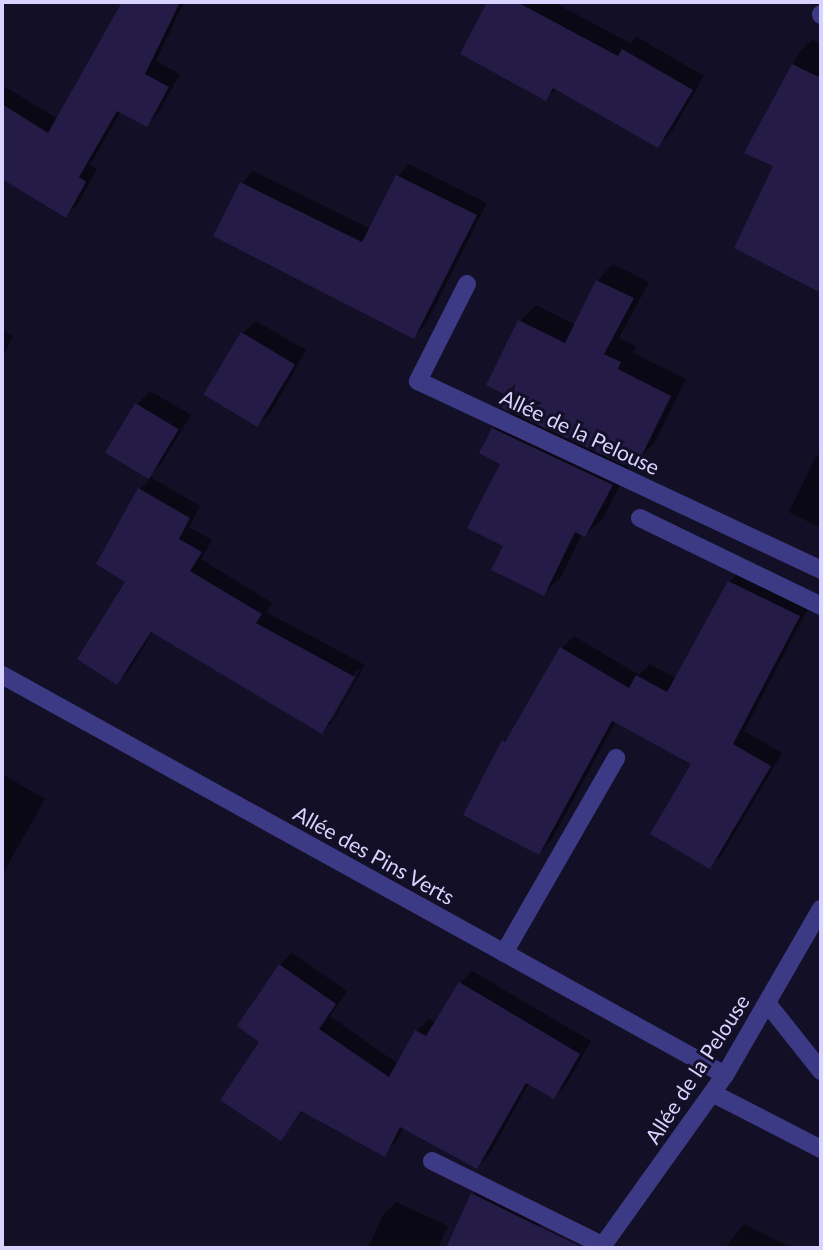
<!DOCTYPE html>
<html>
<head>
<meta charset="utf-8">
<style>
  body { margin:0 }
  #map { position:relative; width:823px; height:1250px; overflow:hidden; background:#130f26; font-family:Lato,sans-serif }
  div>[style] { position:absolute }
  .shadow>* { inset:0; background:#0007 }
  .building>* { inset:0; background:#241b47; transform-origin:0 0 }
  .lane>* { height:18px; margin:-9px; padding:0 9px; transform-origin:9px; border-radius:9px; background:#3d3a85 }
  .street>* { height:18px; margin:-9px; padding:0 9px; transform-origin:9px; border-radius:9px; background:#3d3a85 }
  span { translate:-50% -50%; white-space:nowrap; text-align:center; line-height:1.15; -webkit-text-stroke:6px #130f26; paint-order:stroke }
  .street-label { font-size:21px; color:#d9d4ff }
  .frame { position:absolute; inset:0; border:4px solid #d9d4ff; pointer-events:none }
</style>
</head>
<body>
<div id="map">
  <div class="shadow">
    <div style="clip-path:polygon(124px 2px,184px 2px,156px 61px,180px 74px,159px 112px,146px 125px,121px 111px,90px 165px,97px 169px,78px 204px,66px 216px,2px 177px,2px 85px,58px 119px)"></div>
    <div style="clip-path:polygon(489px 2px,553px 2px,630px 43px,637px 37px,704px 76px,671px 133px,658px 146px,557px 88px,546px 98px,462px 53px)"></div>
    <div style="clip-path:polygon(812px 40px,821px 44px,821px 219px,775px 165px,746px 152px,800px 51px)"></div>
    <div style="clip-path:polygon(409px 164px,487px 203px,425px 326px,413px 337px,216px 236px,242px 183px,253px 171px,371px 229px,398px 176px)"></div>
    <div style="clip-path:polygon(613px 264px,649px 282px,619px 338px,636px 346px,633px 353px,686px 379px,655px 442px,639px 459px,632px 455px,623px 464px,629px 467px,603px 518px,585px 535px,582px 534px,561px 577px,543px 594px,505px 545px,502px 463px,493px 429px,512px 411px,511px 395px,520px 321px,536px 305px,576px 325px,597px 281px)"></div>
    <div style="clip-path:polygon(256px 321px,306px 350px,271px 412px,258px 425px,243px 333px)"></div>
    <div style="clip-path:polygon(2px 331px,13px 336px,2px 358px)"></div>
    <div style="clip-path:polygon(evenodd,150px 391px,191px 415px,161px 464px,149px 476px,200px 506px,189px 527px,212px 540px,201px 559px,272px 603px,266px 612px,365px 665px,333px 721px,322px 732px,153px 632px,128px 672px,116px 683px,127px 582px,98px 563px,140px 489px,150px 479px,107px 453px,137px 404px,150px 391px,357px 669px,360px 670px,332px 721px,327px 721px,357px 669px)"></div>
    <div style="clip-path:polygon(821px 452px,821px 528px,789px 512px,815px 458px)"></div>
    <div style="clip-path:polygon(742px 570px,811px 603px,744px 731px,782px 753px,722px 855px,709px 867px,694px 763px,616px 721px,551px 841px,539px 853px,503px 741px,514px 731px,562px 648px,574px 636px,639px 675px,650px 664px,677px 679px,729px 582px)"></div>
    <div style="clip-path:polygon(2px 774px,45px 799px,2px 875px)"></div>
    <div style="clip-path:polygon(292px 953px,347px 991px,330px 1016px,398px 1064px,417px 1031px,429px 1019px,436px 1023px,460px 983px,472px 971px,591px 1041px,566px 1085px,554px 1096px,529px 1083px,489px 1155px,477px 1167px,404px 1127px,396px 1142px,384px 1154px,303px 1111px,281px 1139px,262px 1041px,280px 965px)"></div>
    <div style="clip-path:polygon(486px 1181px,546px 1211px,529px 1248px,469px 1248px,451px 1240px,473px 1194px)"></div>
    <div style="clip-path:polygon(396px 1202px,448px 1226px,438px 1248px,368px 1248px,383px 1215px)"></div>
    <div style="clip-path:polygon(744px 1224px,792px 1248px,725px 1248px)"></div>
  </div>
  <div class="building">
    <div style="clip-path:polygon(122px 2px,180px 2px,145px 74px,169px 87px,147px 127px,117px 111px,79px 177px,86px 182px,66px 218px,2px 179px,2px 104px,48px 133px)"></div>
    <div style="clip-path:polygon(487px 2px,517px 2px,618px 56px,622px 49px,693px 90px,658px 148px,553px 88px,546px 101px,460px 54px)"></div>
    <div style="clip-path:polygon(792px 64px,821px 78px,821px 293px,734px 248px,773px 166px,744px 153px)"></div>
    <div style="clip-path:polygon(396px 175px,477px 215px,414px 339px,213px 236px,240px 182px,362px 242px)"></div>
    <div style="clip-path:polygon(596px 280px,634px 298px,604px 354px,621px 362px,618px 369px,671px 396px,639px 461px,629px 456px,624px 465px,502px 408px,508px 396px,486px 385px,518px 320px,565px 343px)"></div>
    <div style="left:241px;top:332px;width:63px;height:73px;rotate:31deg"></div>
    <div style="left:135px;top:403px;width:51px;height:58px;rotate:31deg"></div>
    <div style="clip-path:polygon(492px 428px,613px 485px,585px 537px,575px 532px,544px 596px,491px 570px,503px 546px,467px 528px,500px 464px,479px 453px)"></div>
    <div style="clip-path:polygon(138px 488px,190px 518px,179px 539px,202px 552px,190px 571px,262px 614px,256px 623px,355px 677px,322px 734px,151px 632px,117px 685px,77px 659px,125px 582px,96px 564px)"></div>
    <div style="clip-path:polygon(728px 581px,800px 616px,733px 744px,771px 766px,710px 869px,650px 834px,691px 764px,612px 721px,539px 855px,463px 815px,502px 740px,505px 742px,560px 647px,629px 688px,636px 675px,667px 692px)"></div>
    <div style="clip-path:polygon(279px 964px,336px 1004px,319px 1029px,389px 1077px,415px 1030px,426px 1036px,459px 982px,580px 1054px,554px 1099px,526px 1083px,477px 1169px,400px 1127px,385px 1157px,301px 1111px,281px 1141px,220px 1100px,259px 1042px,237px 1026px)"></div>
    <div style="clip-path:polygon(471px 1193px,583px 1248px,446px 1248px)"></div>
  </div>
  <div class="lane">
    <div style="left:821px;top:15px;width:1px;rotate:-90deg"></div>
    <div style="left:640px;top:518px;width:201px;rotate:25.9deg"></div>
    <div style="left:504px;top:953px;width:225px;rotate:-60.1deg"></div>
    <div style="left:767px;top:1003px;width:87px;rotate:51.5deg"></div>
    <div style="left:712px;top:1093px;width:123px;rotate:27.2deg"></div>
    <div style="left:432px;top:1161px;width:192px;rotate:26.3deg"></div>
  </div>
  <div class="street">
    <div style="left:467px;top:284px;width:109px;rotate:116.8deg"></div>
    <div style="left:418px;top:381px;width:445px;rotate:25.1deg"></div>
    <div style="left:2px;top:675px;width:826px;rotate:28.95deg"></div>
    <div style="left:601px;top:1248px;width:213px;rotate:-54.4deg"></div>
    <div style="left:725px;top:1075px;width:192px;rotate:-60deg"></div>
  </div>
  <div class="street-label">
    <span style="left:580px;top:432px;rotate:25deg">Allée de la Pelouse</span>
    <span style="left:374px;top:855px;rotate:29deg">Allée des Pins Verts</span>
    <span style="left:697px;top:1069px;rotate:-57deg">Allée de la Pelouse</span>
  </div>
  <div class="frame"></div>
</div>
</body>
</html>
